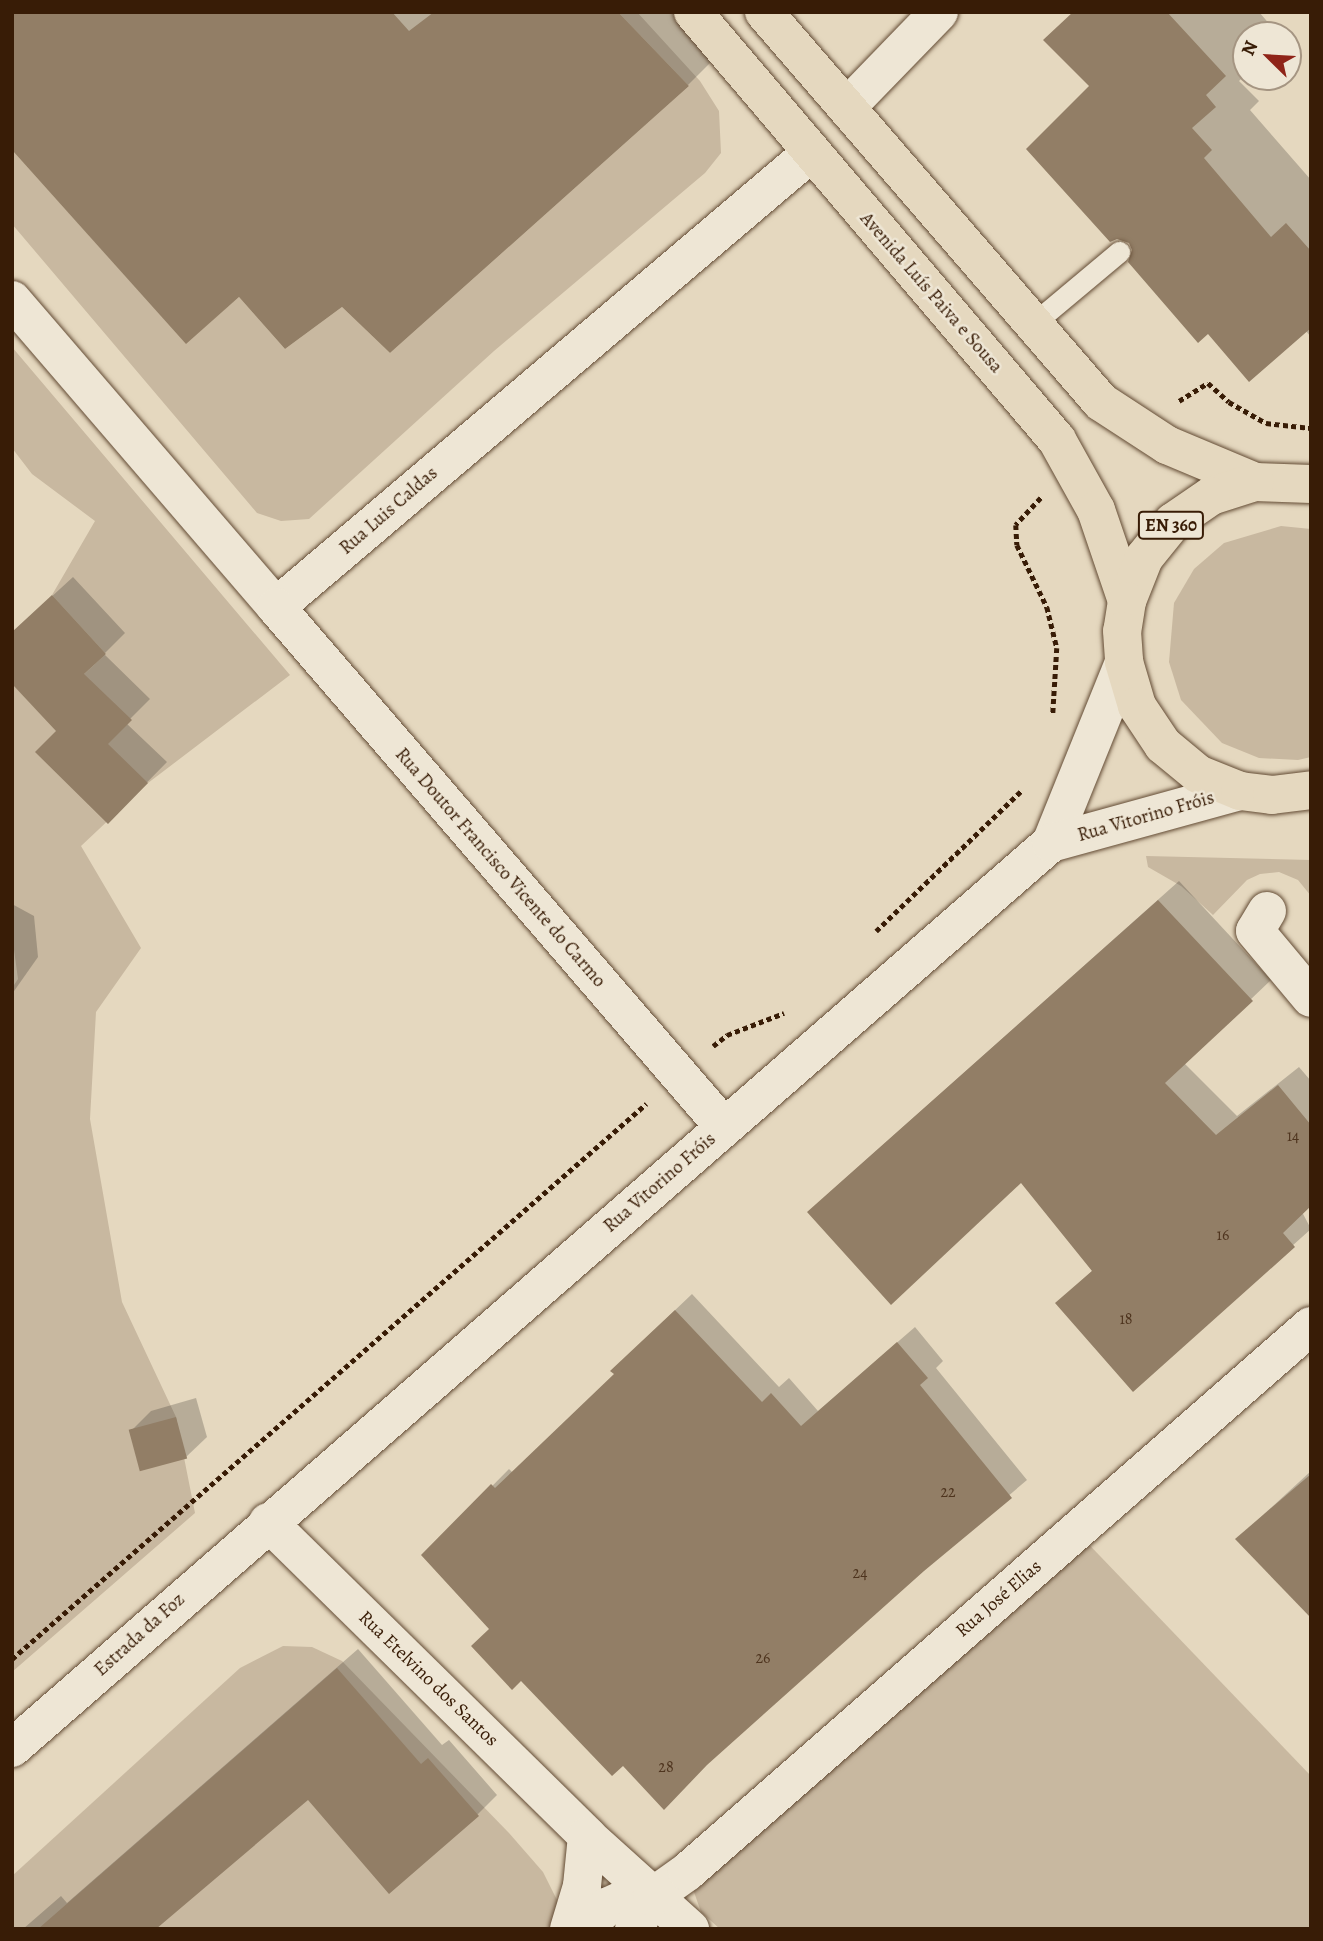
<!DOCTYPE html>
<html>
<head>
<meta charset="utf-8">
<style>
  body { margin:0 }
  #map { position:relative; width:1323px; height:1941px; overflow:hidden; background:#e5d8bf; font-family:Alegreya,serif }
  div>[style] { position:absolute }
  .green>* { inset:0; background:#c8b8a0 }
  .shadow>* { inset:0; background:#0003 }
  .building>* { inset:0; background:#927e66; transform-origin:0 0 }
  .path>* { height:4.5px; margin-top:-2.25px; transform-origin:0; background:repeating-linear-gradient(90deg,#381c06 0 5px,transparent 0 8.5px) }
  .roads { filter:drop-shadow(0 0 2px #634b34) drop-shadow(0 0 2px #634b34) }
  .lane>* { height:21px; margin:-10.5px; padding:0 10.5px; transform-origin:10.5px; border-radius:10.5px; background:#eee6d5 }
  .street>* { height:38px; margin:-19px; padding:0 19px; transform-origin:19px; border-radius:19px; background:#eee6d5 }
  .secondary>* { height:38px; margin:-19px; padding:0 19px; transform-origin:19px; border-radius:19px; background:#eee6d5 }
  .primary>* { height:38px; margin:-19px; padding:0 19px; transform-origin:19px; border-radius:19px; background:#e5d8bf }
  span { translate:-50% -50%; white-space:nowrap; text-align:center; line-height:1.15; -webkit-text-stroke:5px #eee6d5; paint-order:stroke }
  .number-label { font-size:16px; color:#4e341e }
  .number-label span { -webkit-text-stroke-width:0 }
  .shield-label span { padding:2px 5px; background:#eee6d5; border:2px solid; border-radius:5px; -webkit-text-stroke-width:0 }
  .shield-label { font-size:18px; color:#381c06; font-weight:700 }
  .street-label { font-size:19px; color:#381c06 }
  .frame { position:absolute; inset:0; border:14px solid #381c06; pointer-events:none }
  .north { position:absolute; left:1232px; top:21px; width:70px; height:70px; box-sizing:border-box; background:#eee6d5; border:2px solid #a59582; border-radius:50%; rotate:294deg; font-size:19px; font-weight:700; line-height:28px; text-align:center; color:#381c06 }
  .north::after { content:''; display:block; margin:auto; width:24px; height:32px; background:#8f2418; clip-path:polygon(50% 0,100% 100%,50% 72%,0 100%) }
</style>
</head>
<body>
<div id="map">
  <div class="green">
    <div style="clip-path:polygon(618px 12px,637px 12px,700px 81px,719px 111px,721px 153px,705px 173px,494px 351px,309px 519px,281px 521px,257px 513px,12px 224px,12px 150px,186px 343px,239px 297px,285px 349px,342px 307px,390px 353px,689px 86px)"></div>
    <div style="clip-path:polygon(12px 347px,290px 675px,148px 783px,81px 846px,141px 948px,96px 1012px,90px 1119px,122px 1302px,176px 1417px,195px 1513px,12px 1672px,12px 988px,18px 979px,12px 935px,12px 684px,41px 714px,106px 654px,52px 595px,95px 521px,32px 474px,12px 448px)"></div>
    <div style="clip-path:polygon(1281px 526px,1311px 529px,1311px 757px,1298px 760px,1259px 758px,1222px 743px,1181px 700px,1169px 662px,1174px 603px,1194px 569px,1224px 543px)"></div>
    <div style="clip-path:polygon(1146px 856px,1311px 860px,1311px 896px,1298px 880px,1279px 872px,1260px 874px,1247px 880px,1213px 915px,1181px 886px,1148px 867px)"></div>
    <div style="clip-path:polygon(1076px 1531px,1311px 1776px,1311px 1929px,720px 1929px,701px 1912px,687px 1872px)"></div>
    <div style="clip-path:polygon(283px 1646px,312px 1647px,342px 1661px,509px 1833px,543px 1872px,561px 1908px,552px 1929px,12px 1929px,12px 1876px,240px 1668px)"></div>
  </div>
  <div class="shadow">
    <div style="clip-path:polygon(12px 12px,675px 12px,717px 56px,688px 85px,342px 304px)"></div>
    <div style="clip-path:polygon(1074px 12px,1259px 12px,1272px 27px,1264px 35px,1246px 35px,1246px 74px,1239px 81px,1259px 101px,1250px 110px,1311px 180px,1311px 337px,1305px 330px,1208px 332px,1134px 250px)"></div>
    <div style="clip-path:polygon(73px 577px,125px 633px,104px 654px,150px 699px,126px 723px,167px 762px,108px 822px,12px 633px)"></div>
    <div style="clip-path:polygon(1179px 881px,1271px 980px,1184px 1063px,1237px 1116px,1299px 1067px,1311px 1081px,1311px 1203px,1302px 1212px,1311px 1229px,1133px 1389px,1057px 1303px,1093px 1270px,1021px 1181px,829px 1193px)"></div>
    <div style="clip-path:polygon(12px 904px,34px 916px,38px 957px,12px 994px)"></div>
    <div style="clip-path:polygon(692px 1294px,779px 1387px,789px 1378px,818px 1411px,915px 1327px,943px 1361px,936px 1368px,1027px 1480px,922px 1569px,424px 1555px,509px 1469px,513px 1473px,616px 1374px,629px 1354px)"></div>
    <div style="clip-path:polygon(196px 1398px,207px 1437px,186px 1457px,140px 1469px,131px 1431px,151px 1411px)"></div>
    <div style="clip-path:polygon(1311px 1471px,1311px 1616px,1237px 1539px)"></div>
    <div style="clip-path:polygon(358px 1649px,442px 1745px,449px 1740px,497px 1795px,477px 1815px,308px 1798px,137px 1929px,23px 1929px,61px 1896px,67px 1903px)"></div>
  </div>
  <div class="building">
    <div style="clip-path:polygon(12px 12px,392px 12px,409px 31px,434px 12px,618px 12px,689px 86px,390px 353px,342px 307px,285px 349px,239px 297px,186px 344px,12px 150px)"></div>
    <div style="clip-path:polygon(1073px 12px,1167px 12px,1226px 76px,1206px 95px,1216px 107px,1192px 128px,1212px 150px,1204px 158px,1271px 237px,1286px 223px,1311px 251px,1311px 328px,1249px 382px,1208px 334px,1198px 343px,1128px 262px,1132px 250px,1129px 243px,1117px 239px,1110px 242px,1026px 149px,1089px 86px,1043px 40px)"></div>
    <div style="clip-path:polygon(52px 595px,106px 654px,84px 674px,132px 720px,108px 744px,148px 783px,108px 824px,35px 752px,56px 731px,12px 684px,12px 632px)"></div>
    <div style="clip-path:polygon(1158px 900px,1253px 1001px,1165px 1083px,1216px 1135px,1278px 1085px,1311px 1125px,1311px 1206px,1283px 1233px,1295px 1247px,1133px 1392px,1055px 1303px,1092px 1271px,1021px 1183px,891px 1305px,807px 1212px)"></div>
    <div style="clip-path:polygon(675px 1310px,762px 1402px,771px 1393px,801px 1426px,897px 1342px,928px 1378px,920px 1385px,1012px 1498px,924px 1571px,707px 1765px,664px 1810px,623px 1766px,612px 1776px,521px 1681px,512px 1690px,471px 1646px,489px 1629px,421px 1555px,491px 1484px,495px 1488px,614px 1374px,610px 1371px)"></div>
    <div style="left:176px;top:1417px;width:43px;height:49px;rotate:75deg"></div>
    <div style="clip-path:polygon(1311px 1474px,1311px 1618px,1235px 1539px)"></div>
    <div style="clip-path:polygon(337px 1668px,421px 1764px,428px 1758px,479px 1816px,389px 1894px,308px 1800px,156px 1929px,38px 1929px)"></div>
  </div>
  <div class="path">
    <div style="left:1179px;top:401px;width:34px;rotate:-32deg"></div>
    <div style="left:1208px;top:383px;width:28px;rotate:42deg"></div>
    <div style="left:1229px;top:402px;width:43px;rotate:29.6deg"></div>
    <div style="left:1266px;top:423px;width:45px;rotate:6.3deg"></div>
    <div style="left:1041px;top:498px;width:37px;rotate:133deg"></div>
    <div style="left:1016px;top:525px;width:20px;rotate:87deg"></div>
    <div style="left:1017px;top:545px;width:69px;rotate:64.2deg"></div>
    <div style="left:1047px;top:607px;width:42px;rotate:76.3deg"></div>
    <div style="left:1057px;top:648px;width:65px;rotate:93.5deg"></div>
    <div style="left:876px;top:931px;width:202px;rotate:-44deg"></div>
    <div style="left:713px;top:1046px;width:18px;rotate:-38deg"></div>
    <div style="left:727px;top:1035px;width:61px;rotate:-21.1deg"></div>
    <div style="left:12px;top:1659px;width:843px;rotate:-41.2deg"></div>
  </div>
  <div class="roads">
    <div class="lane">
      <div style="left:1034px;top:323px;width:111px;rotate:-39.9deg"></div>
    </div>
    <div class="street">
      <div style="left:847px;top:107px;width:132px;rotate:-45.9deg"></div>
      <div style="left:12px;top:300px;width:405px;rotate:49.3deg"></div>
      <div style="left:276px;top:607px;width:702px;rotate:-40.32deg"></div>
      <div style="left:276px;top:607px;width:686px;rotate:49.25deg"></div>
      <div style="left:1267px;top:911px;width:23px;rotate:121deg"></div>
      <div style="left:1255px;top:931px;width:87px;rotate:50.1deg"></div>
      <div style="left:268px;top:1522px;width:448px;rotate:44.5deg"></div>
      <div style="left:587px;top:1836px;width:139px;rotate:42.1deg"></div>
      <div style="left:569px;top:1929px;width:45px;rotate:-73.2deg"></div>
      <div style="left:582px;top:1886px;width:50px;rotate:-84.3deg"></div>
      <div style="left:583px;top:1929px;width:33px;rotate:-43deg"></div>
      <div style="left:607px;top:1907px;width:23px;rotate:-25deg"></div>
      <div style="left:628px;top:1897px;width:24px"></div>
      <div style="left:634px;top:1929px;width:37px;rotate:-61deg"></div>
      <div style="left:652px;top:1897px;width:43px;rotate:-35.5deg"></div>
      <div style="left:687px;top:1872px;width:829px;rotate:-41.19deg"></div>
    </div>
    <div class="secondary">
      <div style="left:1051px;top:843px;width:195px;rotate:-68deg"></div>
      <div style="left:12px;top:1748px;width:1378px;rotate:-41.06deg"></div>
      <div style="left:1051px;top:843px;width:196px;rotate:-15.4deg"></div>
    </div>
    <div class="primary">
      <div style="left:693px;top:12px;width:562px;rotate:49.62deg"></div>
      <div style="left:1057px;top:440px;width:80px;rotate:60.9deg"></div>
      <div style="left:1096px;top:510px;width:96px;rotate:71.2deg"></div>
      <div style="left:764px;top:12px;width:515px;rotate:49.17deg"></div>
      <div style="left:1101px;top:402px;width:79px;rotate:33.1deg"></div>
      <div style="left:1167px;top:445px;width:95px;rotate:22.8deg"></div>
      <div style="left:1311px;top:484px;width:56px;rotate:-178deg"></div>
      <div style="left:1255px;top:482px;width:46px;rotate:162.3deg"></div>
      <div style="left:1211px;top:496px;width:46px;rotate:145.6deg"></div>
      <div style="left:1173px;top:522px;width:46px;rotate:128.9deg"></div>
      <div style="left:1144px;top:558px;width:46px;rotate:111.6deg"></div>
      <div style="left:1127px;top:601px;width:30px;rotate:99deg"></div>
      <div style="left:1122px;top:631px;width:31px;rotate:86deg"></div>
      <div style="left:1124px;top:662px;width:46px;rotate:73.5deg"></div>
      <div style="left:1137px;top:706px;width:47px;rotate:56.3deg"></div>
      <div style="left:1163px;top:745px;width:45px;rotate:39.6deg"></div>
      <div style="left:1198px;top:774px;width:45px;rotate:22deg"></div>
      <div style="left:1240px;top:791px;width:32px;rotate:7deg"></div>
      <div style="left:1272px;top:795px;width:39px;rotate:-7deg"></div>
    </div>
  </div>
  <div class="number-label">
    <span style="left:1293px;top:1136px">14</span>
    <span style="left:1223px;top:1235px">16</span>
    <span style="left:1126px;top:1319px">18</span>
    <span style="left:948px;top:1492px">22</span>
    <span style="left:860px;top:1573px">24</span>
    <span style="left:763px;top:1658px">26</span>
    <span style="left:666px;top:1767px">28</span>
  </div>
  <div class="shield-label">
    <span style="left:1171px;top:525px">EN 360</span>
  </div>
  <div class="street-label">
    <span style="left:931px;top:293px;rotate:49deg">Avenida Luís Paiva e Sousa</span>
    <span style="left:389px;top:511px;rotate:-41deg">Rua Luis Caldas</span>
    <span style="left:1146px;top:817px;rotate:-16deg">Rua Vitorino Fróis</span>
    <span style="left:500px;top:868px;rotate:49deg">Rua Doutor Francisco Vicente do Carmo</span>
    <span style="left:660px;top:1183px;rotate:-41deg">Rua Vitorino Fróis</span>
    <span style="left:999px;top:1599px;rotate:-41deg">Rua José Elias</span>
    <span style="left:140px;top:1635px;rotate:-42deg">Estrada da Foz</span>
    <span style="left:428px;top:1679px;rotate:44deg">Rua Etelvino dos Santos</span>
  </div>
  <div class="frame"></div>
  <div class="north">N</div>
</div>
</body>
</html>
